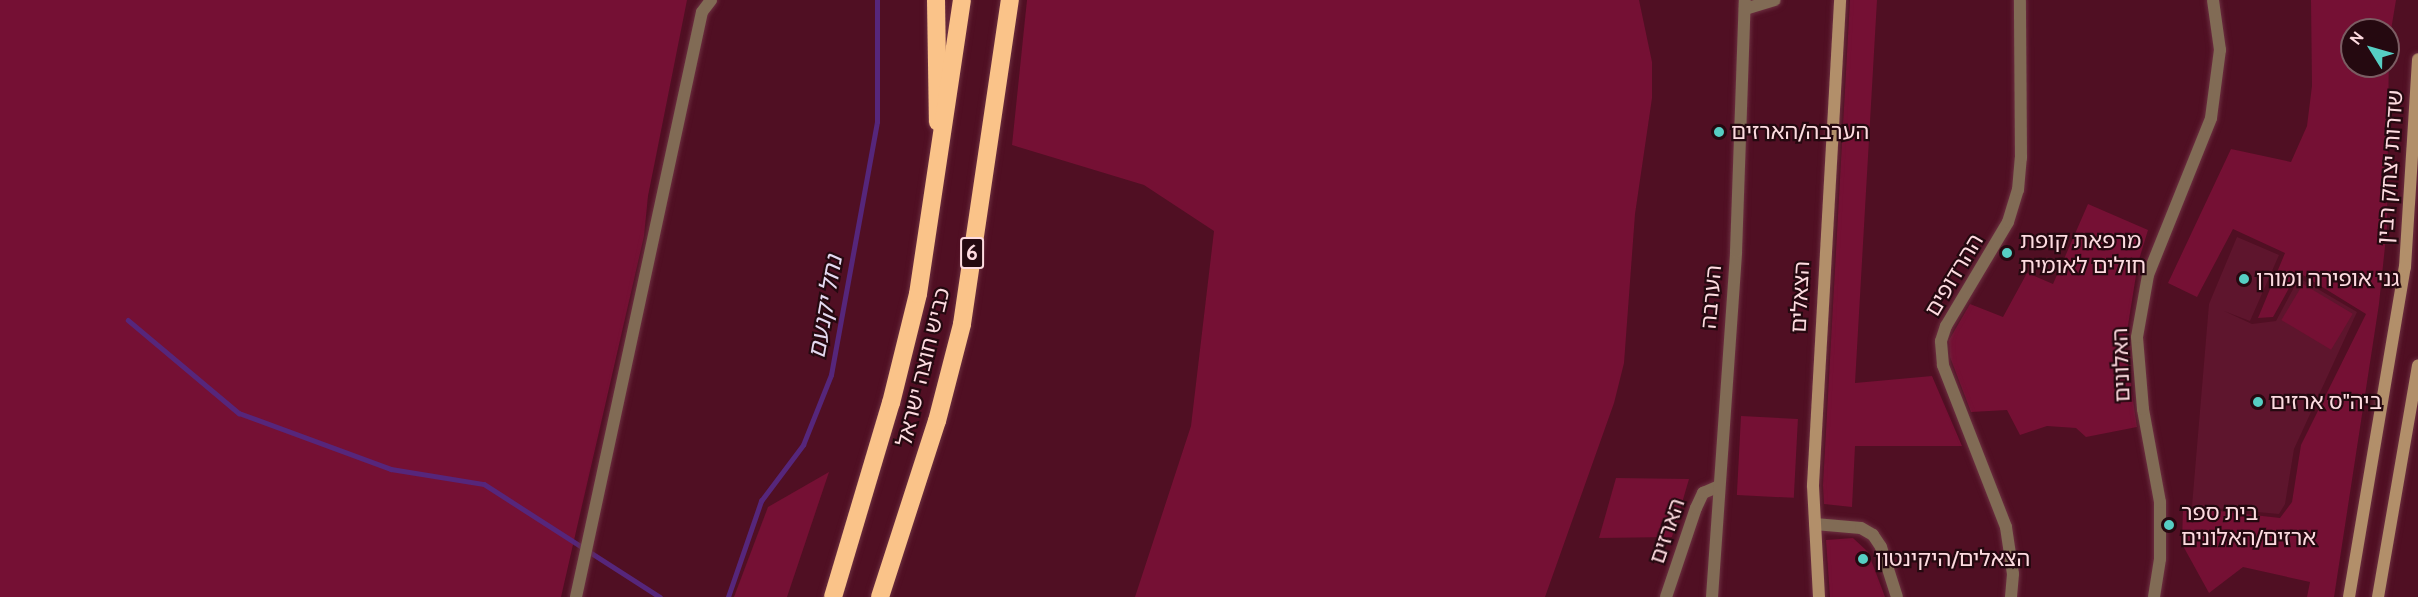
<!DOCTYPE html>
<html>
<head>
<meta charset="utf-8">
<style>
  body { margin:0 }
  #map { position:relative; width:2418px; height:597px; overflow:hidden; background:#500f23; font-family:Cabin,"Noto Sans Hebrew",sans-serif }
  div>[style] { position:absolute }
  .built>* { inset:0; background:#5e152d }
  .green>* { inset:0; background:#751034; transform-origin:0 0 }
  .stream>* { height:4.5px; margin:-2.25px; padding:0 2.25px; transform-origin:2.25px; border-radius:2.25px; background:#56267b }
  .roads { filter:drop-shadow(0 0 2px #6c3041) drop-shadow(0 0 2px #6c3041) }
  .street>* { height:12px; margin:-6px; padding:0 6px; transform-origin:6px; border-radius:6px; background:#816b55 }
  .secondary>* { height:12px; margin:-6px; padding:0 6px; transform-origin:6px; border-radius:6px; background:#b28f6a }
  .highway>* { height:18px; margin:-9px; padding:0 9px; transform-origin:9px; border-radius:9px; background:#fac389 }
  .dots>* { width:16px; height:16px; translate:-50% -50%; box-sizing:border-box; border:3px solid #250910; border-radius:50% }
  span { translate:-50% -50%; white-space:nowrap; text-align:center; line-height:1.15; -webkit-text-stroke:4.5px #250910; paint-order:stroke }
  .shield-label span { padding:2px 4px; background:#250910; border:2px solid; border-radius:4px; -webkit-text-stroke-width:0 }
  .shield-label { font-size:21px; color:#fddbe0; font-weight:700 }
  .poi-label { font-size:22px; color:#fddbe0 }
  .left { translate:0 -50%; text-align:left }
  .street-label { font-size:22px; color:#fddbe0 }
  .water-label { font-size:24px; color:#e4d9f0; font-style:italic }
  .north { position:absolute; left:2340px; top:18px; width:60px; height:60px; box-sizing:border-box; background:#250910; border:2px solid #7b5d63; border-radius:50%; rotate:307deg; font-size:16px; font-weight:700; line-height:24px; text-align:center; color:#fddbe0 }
  .north::after { content:''; display:block; margin:auto; width:21px; height:27px; background:#56cec3; clip-path:polygon(50% 0,100% 100%,50% 72%,0 100%) }
</style>
</head>
<body>
<div id="map">
  <div class="built">
    <div style="clip-path:polygon(2237px 237px,2279px 255px,2250px 321px,2224px 311px,2252px 324px,2276px 321px,2299px 278px,2357px 312px,2294px 449px,2285px 504px,2279px 514px,2192px 506px,2209px 304px)"></div>
  </div>
  <div class="green">
    <div style="clip-path:polygon(0 0,687px 0,648px 196px,644px 236px,561px 597px,0 597px)"></div>
    <div style="clip-path:polygon(1027px 0,1639px 0,1652px 62px,1652px 98px,1635px 214px,1624px 363px,1614px 403px,1545px 597px,1135px 597px,1191px 426px,1214px 231px,1144px 185px,1012px 145px)"></div>
    <div style="clip-path:polygon(1850px 0,1877px 0,1855px 383px,1932px 376px,1962px 446px,1855px 446px,1852px 507px,1824px 504px,1823px 485px)"></div>
    <div style="clip-path:polygon(evenodd,2311px 0,2396px 0,2389px 42px,2387px 227px,2379px 304px,2334px 597px,2307px 597px,2310px 582px,2243px 567px,2209px 593px,2182px 544px,2183px 507px,2280px 518px,2292px 502px,2301px 445px,2366px 314px,2298px 272px,2273px 317px,2258px 318px,2285px 253px,2233px 229px,2197px 297px,2168px 283px,2231px 149px,2291px 162px,2307px 126px,2312px 86px,2311px 0,2352px 30px,2388px 30px,2388px 66px,2352px 66px,2352px 30px)"></div>
    <div style="clip-path:polygon(2088px 204px,2148px 230px,2138px 263px,2125px 344px,2137px 427px,2086px 437px,2076px 428px,2047px 426px,2020px 435px,2007px 410px,1971px 412px,1950px 357px,1949px 340px,1970px 304px,2003px 317px,2027px 273px,2053px 284px)"></div>
    <div style="left:2303px;top:284px;width:58px;height:42px;rotate:31deg"></div>
    <div style="left:1741px;top:416px;width:57px;height:79px;rotate:3deg"></div>
    <div style="clip-path:polygon(829px 472px,787px 597px,734px 597px,768px 507px)"></div>
    <div style="clip-path:polygon(1616px 478px,1689px 479px,1672px 537px,1599px 538px)"></div>
    <div style="clip-path:polygon(1853px 538px,1868px 552px,1885px 597px,1830px 597px,1826px 540px)"></div>
  </div>
  <div class="stream">
    <div style="left:128px;top:320px;width:145px;rotate:40deg"></div>
    <div style="left:239px;top:413px;width:162px;rotate:20.2deg"></div>
    <div style="left:391px;top:469px;width:94px;rotate:9.2deg"></div>
    <div style="left:484px;top:484px;width:209px;rotate:32.7deg"></div>
    <div style="left:728px;top:597px;width:102px;rotate:-71deg"></div>
    <div style="left:761px;top:501px;width:70px;rotate:-53.1deg"></div>
    <div style="left:803px;top:445px;width:75px;rotate:-68.2deg"></div>
    <div style="left:831px;top:375px;width:257px;rotate:-79.7deg"></div>
    <div style="left:877px;top:122px;width:122px;rotate:-90deg"></div>
  </div>
  <div class="roads">
    <div class="street">
      <div style="left:1745px;top:9px;width:31px;rotate:-17deg"></div>
      <div style="left:1815px;top:524px;width:46px;rotate:5deg"></div>
      <div style="left:1861px;top:528px;width:14px;rotate:30deg"></div>
      <div style="left:1873px;top:535px;width:14px;rotate:56deg"></div>
      <div style="left:1881px;top:547px;width:52px;rotate:72.3deg"></div>
      <div style="left:576px;top:597px;width:598px;rotate:-77.85deg"></div>
      <div style="left:702px;top:12px;width:15px;rotate:-53deg"></div>
      <div style="left:1666px;top:597px;width:94px;rotate:-71.4deg"></div>
      <div style="left:1696px;top:508px;width:17px;rotate:-65deg"></div>
      <div style="left:1703px;top:493px;width:15px;rotate:-23deg"></div>
      <div style="left:1712px;top:597px;width:346px;rotate:-86deg"></div>
      <div style="left:1736px;top:252px;width:252px;rotate:-88deg"></div>
      <div style="left:2011px;top:597px;width:23px;rotate:-85deg"></div>
      <div style="left:2013px;top:574px;width:48px;rotate:-98.5deg"></div>
      <div style="left:2006px;top:527px;width:174px;rotate:-111.3deg"></div>
      <div style="left:1943px;top:365px;width:24px;rotate:-95deg"></div>
      <div style="left:1941px;top:341px;width:16px;rotate:-72deg"></div>
      <div style="left:1946px;top:326px;width:121px;rotate:-59.2deg"></div>
      <div style="left:2008px;top:222px;width:34px;rotate:-73deg"></div>
      <div style="left:2018px;top:190px;width:32px;rotate:-85deg"></div>
      <div style="left:2021px;top:158px;width:158px;rotate:-90.4deg"></div>
      <div style="left:2154px;top:597px;width:38px;rotate:-81deg"></div>
      <div style="left:2160px;top:559px;width:57px;rotate:-90deg"></div>
      <div style="left:2160px;top:502px;width:95px;rotate:-100.4deg"></div>
      <div style="left:2143px;top:409px;width:72px;rotate:-94.8deg"></div>
      <div style="left:2137px;top:337px;width:63px;rotate:-79.9deg"></div>
      <div style="left:2148px;top:275px;width:169px;rotate:-68.1deg"></div>
      <div style="left:2211px;top:118px;width:69px;rotate:-82.5deg"></div>
      <div style="left:2220px;top:50px;width:50px;rotate:-98deg"></div>
    </div>
    <div class="secondary">
      <div style="left:1819px;top:597px;width:112px;rotate:-93.1deg"></div>
      <div style="left:1813px;top:485px;width:486px;rotate:-86.8deg"></div>
      <div style="left:2349px;top:597px;width:335px;rotate:-80.4deg"></div>
      <div style="left:2405px;top:267px;width:208px;rotate:-86.4deg"></div>
      <div style="left:2378px;top:597px;width:235px;rotate:-80.2deg"></div>
    </div>
    <div class="highway">
      <div style="left:936px;top:0;width:122px;rotate:89.1deg"></div>
      <div style="left:833px;top:597px;width:202px;rotate:-73.4deg"></div>
      <div style="left:891px;top:403px;width:112px;rotate:-76.1deg"></div>
      <div style="left:918px;top:294px;width:297px;rotate:-81.5deg"></div>
      <div style="left:880px;top:597px;width:185px;rotate:-72.1deg"></div>
      <div style="left:937px;top:421px;width:100px;rotate:-75.5deg"></div>
      <div style="left:962px;top:324px;width:328px;rotate:-81.6deg"></div>
    </div>
  </div>
  <div class="dots">
    <div style="left:1719px;top:132px;background:#56cec3"></div>
    <div style="left:2007px;top:253px;background:#56cec3"></div>
    <div style="left:2244px;top:279px;background:#56cec3"></div>
    <div style="left:2258px;top:402px;background:#56cec3"></div>
    <div style="left:2169px;top:525px;background:#56cec3"></div>
    <div style="left:1863px;top:559px;background:#56cec3"></div>
  </div>
  <div class="shield-label">
    <span style="left:972px;top:253px">6</span>
  </div>
  <div class="poi-label">
    <span class="left" style="left:1731px;top:132px">הערבה/הארזים</span>
    <span class="left" style="left:2020px;top:253px">מרפאת קופת<br>חולים לאומית</span>
    <span class="left" style="left:2256px;top:279px">גני אופירה ומורן</span>
    <span class="left" style="left:2270px;top:402px">ביה"ס ארזים</span>
    <span class="left" style="left:2181px;top:525px">בית ספר<br>ארזים/האלונים</span>
    <span class="left" style="left:1875px;top:559px">הצאלים/היקינטון</span>
  </div>
  <div class="street-label">
    <span style="left:2390px;top:167px;rotate:-86deg">שדרות יצחק רבין</span>
    <span style="left:1954px;top:275px;rotate:-59deg">ההרדופים</span>
    <span style="left:1711px;top:297px;rotate:-85deg">הערבה</span>
    <span style="left:1800px;top:297px;rotate:-87deg">הצאלים</span>
    <span style="left:2121px;top:365px;rotate:-92deg">האלונים</span>
    <span style="left:923px;top:367px;rotate:-76deg">כביש חוצה ישראל</span>
    <span style="left:1667px;top:531px;rotate:-71deg">הארזים</span>
  </div>
  <div class="water-label">
    <span style="left:825px;top:307px;rotate:-80deg">נחל יקנעם</span>
  </div>
  <div class="north">N</div>
</div>
</body>
</html>
